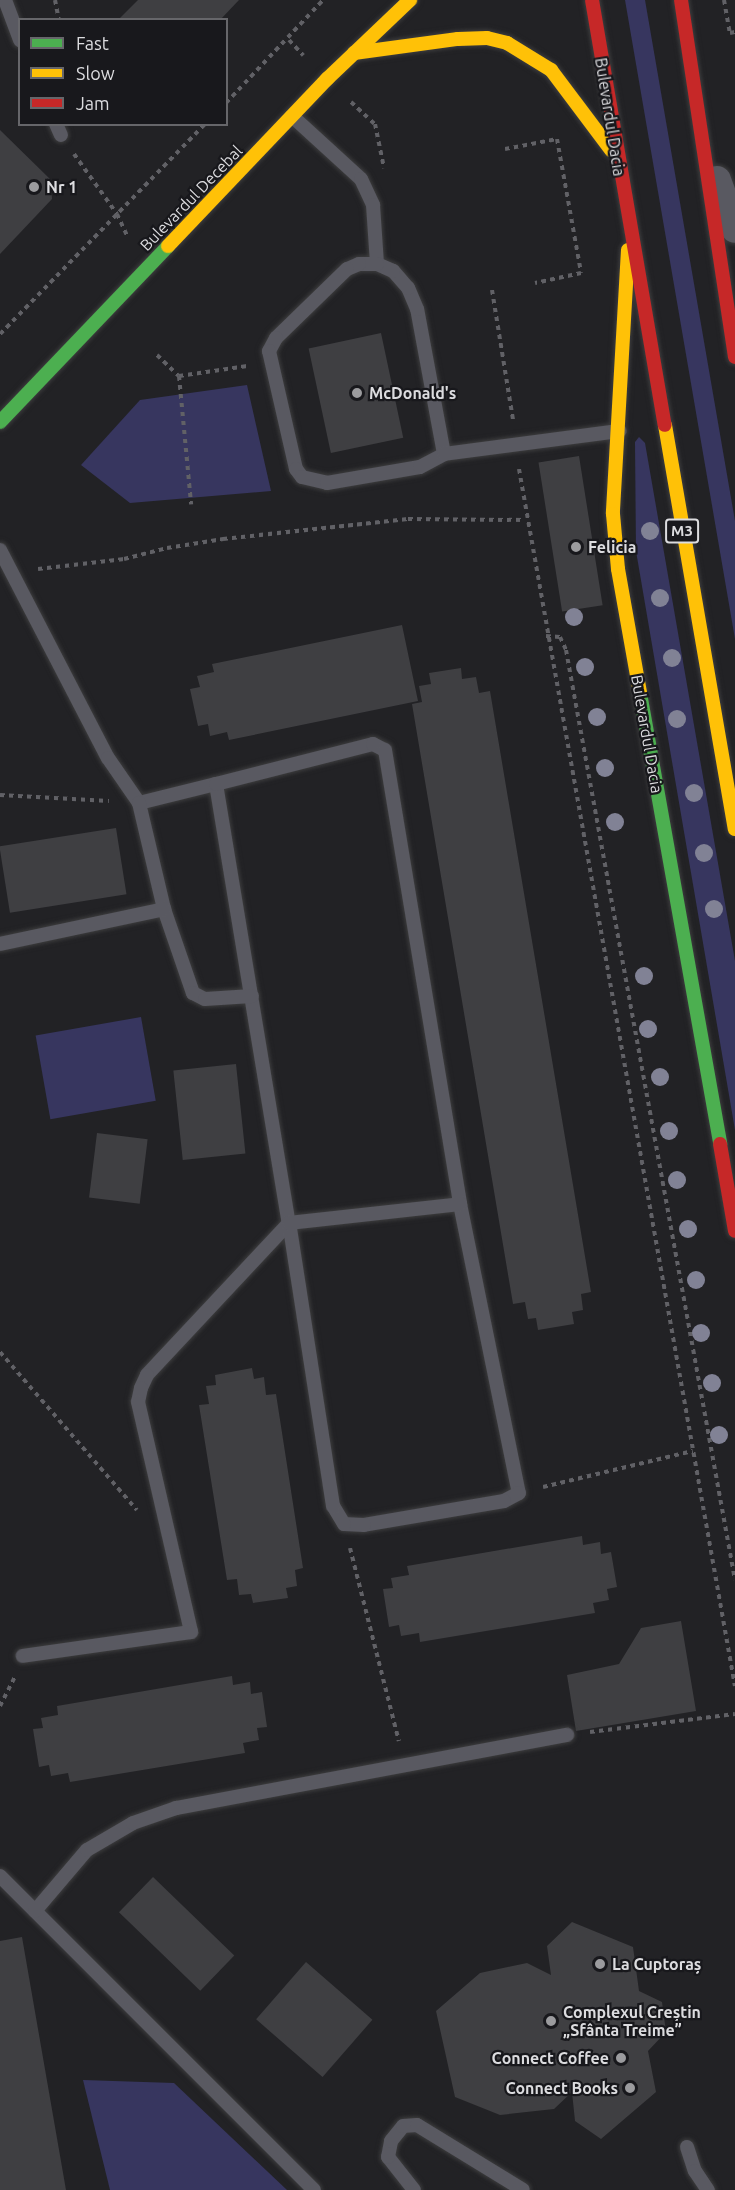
<!DOCTYPE html>
<html>
<head>
<meta charset="utf-8">
<style>
  body { margin:0 }
  #map { position:relative; width:735px; height:2190px; overflow:hidden; background:#222225; font-family:Ubuntu,sans-serif }
  div>[style] { position:absolute }
  .green>* { inset:0; background:#37365f; transform-origin:0 0 }
  .building>* { inset:0; background:#3f3f42; transform-origin:0 0 }
  .path>* { height:4px; margin-top:-2px; transform-origin:0; background:repeating-linear-gradient(90deg,#616166 0 4.5px,transparent 0 9px) }
  .roads { filter:drop-shadow(0 0 2px #3d3d3e) drop-shadow(0 0 2px #3d3d3e) }
  .lane>* { height:14px; margin:-7px; padding:0 7px; transform-origin:7px; border-radius:7px; background:#595961 }
  .street>* { height:28px; margin:-14px; padding:0 14px; transform-origin:14px; border-radius:14px; background:#595961 }
  .fast>* { height:14px; margin:-7px; padding:0 7px; transform-origin:7px; border-radius:7px; background:#4caf50 }
  .slow>* { height:14px; margin:-7px; padding:0 7px; transform-origin:7px; border-radius:7px; background:#ffc107 }
  .jam>* { height:14px; margin:-7px; padding:0 7px; transform-origin:7px; border-radius:7px; background:#c62828 }
  .trees>* { width:18px; height:18px; margin:-9px; border-radius:50%; background:#818295 }
  .dots>* { width:16px; height:16px; translate:-50% -50%; box-sizing:border-box; border:3px solid #18181c; border-radius:50% }
  span { translate:-50% -50%; white-space:nowrap; text-align:center; line-height:1.15; -webkit-text-stroke:4.5px #18181c; paint-order:stroke }
  .shield-label span { padding:2px 4px; background:#18181c; border:2px solid; border-radius:4px; -webkit-text-stroke-width:0 }
  .shield-label { font-size:15px; color:#dcdcdf; font-weight:700 }
  .street-label { font-size:16px; color:#dcdcdf }
  .poi-label { font-size:16px; color:#dcdcdf; font-weight:700 }
  .left { translate:0 -50%; text-align:left }
  .right { translate:-100% -50%; text-align:right }
  .legend { position:absolute; left:18px; top:18px; width:210px; height:108px; box-sizing:border-box; background:#18181c; border:2px solid #66666a; margin:0; padding:8px 10px; list-style:none; font-size:18px; color:#dcdcdf }
  .legend li { display:flex; align-items:center; gap:12px; height:30px }
  .legend b { width:30px; border:2px solid #66666a }
</style>
</head>
<body>
<div id="map">
  <div class="green">
    <div style="clip-path:polygon(625px 0,645px 0,735px 521px,735px 639px)"></div>
    <div style="clip-path:polygon(247px 385px,271px 491px,130px 503px,81px 465px,140px 400px)"></div>
    <div style="clip-path:polygon(639px 437px,645px 443px,735px 961px,735px 1130px,636px 551px,635px 442px)"></div>
    <div style="left:141px;top:1017px;width:85px;height:107px;rotate:80deg"></div>
    <div style="clip-path:polygon(83px 2080px,174px 2083px,287px 2190px,110px 2190px)"></div>
  </div>
  <div class="building">
    <div style="clip-path:polygon(138px 0,239px 0,220px 20px,118px 20px)"></div>
    <div style="clip-path:polygon(0 130px,51px 180px,52px 199px,0 254px)"></div>
    <div style="left:381px;top:333px;width:107px;height:74px;rotate:78deg"></div>
    <div style="left:579px;top:456px;width:151px;height:41px;rotate:81deg"></div>
    <div style="clip-path:polygon(402px 625px,418px 701px,229px 740px,227px 732px,210px 736px,208px 724px,198px 726px,190px 689px,200px 687px,197px 676px,214px 672px,212px 664px)"></div>
    <div style="clip-path:polygon(461px 668px,462px 679px,476px 677px,479px 693px,490px 691px,591px 1292px,581px 1294px,583px 1310px,572px 1312px,574px 1324px,538px 1330px,536px 1318px,528px 1319px,525px 1302px,513px 1304px,412px 704px,422px 702px,419px 686px,431px 684px,429px 673px)"></div>
    <div style="left:116px;top:828px;width:67px;height:118px;rotate:81deg"></div>
    <div style="left:236px;top:1064px;width:90px;height:63px;rotate:84deg"></div>
    <div style="left:97px;top:1133px;width:51px;height:65px;rotate:7deg"></div>
    <div style="clip-path:polygon(252px 1368px,254px 1379px,264px 1377px,266px 1395px,276px 1394px,303px 1568px,295px 1570px,297px 1586px,286px 1588px,288px 1598px,253px 1603px,251px 1594px,239px 1595px,237px 1579px,227px 1580px,199px 1405px,209px 1404px,206px 1386px,216px 1385px,215px 1375px)"></div>
    <div style="clip-path:polygon(582px 1536px,583px 1545px,600px 1542px,601px 1554px,611px 1552px,617px 1587px,607px 1589px,609px 1600px,593px 1603px,595px 1613px,420px 1642px,419px 1633px,401px 1636px,399px 1625px,389px 1627px,383px 1589px,393px 1588px,391px 1578px,409px 1575px,407px 1566px)"></div>
    <div style="clip-path:polygon(681px 1621px,696px 1711px,576px 1731px,567px 1675px,619px 1664px,641px 1628px)"></div>
    <div style="clip-path:polygon(232px 1676px,233px 1685px,250px 1682px,251px 1694px,262px 1692px,267px 1727px,257px 1728px,259px 1740px,243px 1743px,245px 1753px,70px 1782px,68px 1773px,51px 1776px,49px 1765px,39px 1767px,33px 1729px,43px 1728px,41px 1718px,58px 1715px,57px 1706px)"></div>
    <div style="left:153px;top:1877px;width:113px;height:49px;rotate:44deg"></div>
    <div style="clip-path:polygon(572px 1922px,633px 1947px,639px 1991px,662px 2002px,666px 2032px,648px 2051px,656px 2092px,601px 2139px,575px 2121px,572px 2092px,554px 2109px,500px 2115px,455px 2097px,436px 2011px,480px 1973px,527px 1963px,551px 1975px,547px 1946px)"></div>
    <div style="clip-path:polygon(22px 1937px,66px 2190px,0 2190px,0 1941px)"></div>
    <div style="left:306px;top:1962px;width:88px;height:76px;rotate:41deg"></div>
  </div>
  <div class="path">
    <div style="left:55px;top:0;width:20px;rotate:79deg"></div>
    <div style="left:724px;top:0;width:34px;rotate:80deg"></div>
    <div style="left:730px;top:33px;width:5px;rotate:-11deg"></div>
    <div style="left:289px;top:40px;width:21px;rotate:47deg"></div>
    <div style="left:351px;top:102px;width:33px;rotate:43deg"></div>
    <div style="left:375px;top:124px;width:45px;rotate:78.4deg"></div>
    <div style="left:226px;top:103px;width:141px;rotate:-46.7deg"></div>
    <div style="left:505px;top:149px;width:53px;rotate:-10.9deg"></div>
    <div style="left:557px;top:139px;width:136px;rotate:79.8deg"></div>
    <div style="left:581px;top:273px;width:47px;rotate:167.7deg"></div>
    <div style="left:74px;top:154px;width:74px;rotate:54.4deg"></div>
    <div style="left:117px;top:214px;width:26px;rotate:65deg"></div>
    <div style="left:492px;top:290px;width:132px;rotate:80.8deg"></div>
    <div style="left:0;top:334px;width:293px;rotate:-45.7deg"></div>
    <div style="left:157px;top:355px;width:30px;rotate:44deg"></div>
    <div style="left:179px;top:376px;width:129px;rotate:84.6deg"></div>
    <div style="left:179px;top:376px;width:69px;rotate:-8.4deg"></div>
    <div style="left:519px;top:469px;width:1236px;rotate:79.94deg"></div>
    <div style="left:38px;top:569px;width:87px;rotate:-6.6deg"></div>
    <div style="left:124px;top:559px;width:44px;rotate:-14.3deg"></div>
    <div style="left:167px;top:548px;width:57px;rotate:-9.1deg"></div>
    <div style="left:223px;top:539px;width:186px;rotate:-6.2deg"></div>
    <div style="left:408px;top:519px;width:117px;rotate:0.5deg"></div>
    <div style="left:546px;top:636px;width:14px;rotate:4deg"></div>
    <div style="left:560px;top:637px;width:14px;rotate:65deg"></div>
    <div style="left:566px;top:650px;width:945px;rotate:79.7deg"></div>
    <div style="left:0;top:795px;width:109px;rotate:3.2deg"></div>
    <div style="left:0;top:1352px;width:209px;rotate:49.1deg"></div>
    <div style="left:543px;top:1487px;width:154px;rotate:-13.5deg"></div>
    <div style="left:350px;top:1548px;width:199px;rotate:75.8deg"></div>
    <div style="left:0;top:1706px;width:33px;rotate:-63deg"></div>
    <div style="left:590px;top:1732px;width:146px;rotate:-7.1deg"></div>
  </div>
  <div class="roads">
    <div class="lane">
      <div style="left:5px;top:0;width:43px;rotate:69.4deg"></div>
      <div style="left:292px;top:116px;width:93px;rotate:42.4deg"></div>
      <div style="left:361px;top:179px;width:29px;rotate:65deg"></div>
      <div style="left:373px;top:205px;width:59px;rotate:86.1deg"></div>
      <div style="left:56px;top:124px;width:12px;rotate:66deg"></div>
      <div style="left:444px;top:454px;width:147px;rotate:-100.5deg"></div>
      <div style="left:417px;top:309px;width:23px;rotate:-113deg"></div>
      <div style="left:408px;top:288px;width:23px;rotate:-131deg"></div>
      <div style="left:393px;top:271px;width:17px;rotate:-156deg"></div>
      <div style="left:377px;top:264px;width:18px;rotate:180deg"></div>
      <div style="left:359px;top:264px;width:13px;rotate:157deg"></div>
      <div style="left:347px;top:269px;width:99px;rotate:135.8deg"></div>
      <div style="left:276px;top:338px;width:15px;rotate:118deg"></div>
      <div style="left:269px;top:351px;width:121px;rotate:77.1deg"></div>
      <div style="left:296px;top:469px;width:10px;rotate:53deg"></div>
      <div style="left:302px;top:477px;width:26px;rotate:13deg"></div>
      <div style="left:327px;top:483px;width:94px;rotate:-9.8deg"></div>
      <div style="left:420px;top:467px;width:27px;rotate:-28deg"></div>
      <div style="left:444px;top:454px;width:177px;rotate:-7.5deg"></div>
      <div style="left:0;top:550px;width:234px;rotate:62.6deg"></div>
      <div style="left:108px;top:758px;width:55px;rotate:55.4deg"></div>
      <div style="left:139px;top:803px;width:79px;rotate:-13.9deg"></div>
      <div style="left:216px;top:784px;width:445px;rotate:80.6deg"></div>
      <div style="left:289px;top:1223px;width:208px;rotate:133.1deg"></div>
      <div style="left:147px;top:1375px;width:14px;rotate:115deg"></div>
      <div style="left:141px;top:1388px;width:14px;rotate:102deg"></div>
      <div style="left:138px;top:1402px;width:236px;rotate:77deg"></div>
      <div style="left:191px;top:1632px;width:170px;rotate:171.9deg"></div>
      <div style="left:216px;top:784px;width:162px;rotate:-14.3deg"></div>
      <div style="left:373px;top:744px;width:13px;rotate:27deg"></div>
      <div style="left:385px;top:750px;width:460px;rotate:80.6deg"></div>
      <div style="left:139px;top:803px;width:109px;rotate:76.7deg"></div>
      <div style="left:164px;top:909px;width:89px;rotate:71deg"></div>
      <div style="left:193px;top:993px;width:13px;rotate:27deg"></div>
      <div style="left:205px;top:999px;width:47px;rotate:-3.7deg"></div>
      <div style="left:0;top:944px;width:168px;rotate:-12deg"></div>
      <div style="left:460px;top:1204px;width:295px;rotate:78.5deg"></div>
      <div style="left:519px;top:1493px;width:17px;rotate:152deg"></div>
      <div style="left:504px;top:1501px;width:142px;rotate:170.3deg"></div>
      <div style="left:364px;top:1525px;width:20px;rotate:-177deg"></div>
      <div style="left:344px;top:1524px;width:21px;rotate:-121deg"></div>
      <div style="left:333px;top:1506px;width:286px;rotate:-98.8deg"></div>
      <div style="left:289px;top:1223px;width:172px;rotate:-6.3deg"></div>
      <div style="left:0;top:1876px;width:444px;rotate:45deg"></div>
      <div style="left:35px;top:1911px;width:80px;rotate:-49.6deg"></div>
      <div style="left:87px;top:1850px;width:53px;rotate:-30.4deg"></div>
      <div style="left:133px;top:1823px;width:46px;rotate:-19.2deg"></div>
      <div style="left:176px;top:1808px;width:398px;rotate:-10.6deg"></div>
      <div style="left:687px;top:2147px;width:25px;rotate:72deg"></div>
      <div style="left:695px;top:2171px;width:23px;rotate:56deg"></div>
      <div style="left:414px;top:2190px;width:42px;rotate:-128.2deg"></div>
      <div style="left:388px;top:2157px;width:16px;rotate:-79deg"></div>
      <div style="left:391px;top:2141px;width:19px;rotate:-51deg"></div>
      <div style="left:403px;top:2126px;width:14px;rotate:-4deg"></div>
      <div style="left:417px;top:2125px;width:124px;rotate:31.5deg"></div>
    </div>
    <div class="street">
      <div style="left:717px;top:180px;width:52px;rotate:69.8deg"></div>
    </div>
    <div class="fast">
      <div style="left:0;top:422px;width:243px;rotate:-46.3deg"></div>
      <div style="left:640px;top:693px;width:458px;rotate:79.9deg"></div>
    </div>
    <div class="slow">
      <div style="left:354px;top:53px;width:105px;rotate:-7.7deg"></div>
      <div style="left:458px;top:39px;width:29px;rotate:-2deg"></div>
      <div style="left:487px;top:38px;width:21px;rotate:14deg"></div>
      <div style="left:507px;top:43px;width:52px;rotate:31.5deg"></div>
      <div style="left:551px;top:70px;width:100px;rotate:53.1deg"></div>
      <div style="left:168px;top:246px;width:231px;rotate:-46.4deg"></div>
      <div style="left:327px;top:79px;width:115px;rotate:-43.6deg"></div>
      <div style="left:628px;top:250px;width:264px;rotate:93.3deg"></div>
      <div style="left:613px;top:514px;width:55px;rotate:84.8deg"></div>
      <div style="left:618px;top:569px;width:126px;rotate:79.9deg"></div>
      <div style="left:665px;top:425px;width:410px;rotate:80.2deg"></div>
    </div>
    <div class="jam">
      <div style="left:592px;top:0;width:431px;rotate:80.3deg"></div>
      <div style="left:681px;top:0;width:361px;rotate:81.4deg"></div>
      <div style="left:720px;top:1144px;width:88px;rotate:80.2deg"></div>
    </div>
  </div>
  <div class="trees">
    <div style="left:650px;top:531px"></div>
    <div style="left:660px;top:598px"></div>
    <div style="left:574px;top:617px"></div>
    <div style="left:672px;top:658px"></div>
    <div style="left:585px;top:667px"></div>
    <div style="left:597px;top:717px"></div>
    <div style="left:677px;top:719px"></div>
    <div style="left:605px;top:768px"></div>
    <div style="left:694px;top:793px"></div>
    <div style="left:615px;top:822px"></div>
    <div style="left:704px;top:853px"></div>
    <div style="left:714px;top:909px"></div>
    <div style="left:644px;top:976px"></div>
    <div style="left:648px;top:1029px"></div>
    <div style="left:660px;top:1077px"></div>
    <div style="left:669px;top:1131px"></div>
    <div style="left:677px;top:1180px"></div>
    <div style="left:688px;top:1229px"></div>
    <div style="left:696px;top:1280px"></div>
    <div style="left:701px;top:1333px"></div>
    <div style="left:712px;top:1383px"></div>
    <div style="left:719px;top:1435px"></div>
  </div>
  <div class="dots">
    <div style="left:34px;top:187px;background:#9b9b9e"></div>
    <div style="left:357px;top:393px;background:#9b9b9e"></div>
    <div style="left:576px;top:547px;background:#9b9b9e"></div>
    <div style="left:600px;top:1964px;background:#9b9b9e"></div>
    <div style="left:551px;top:2021px;background:#9b9b9e"></div>
    <div style="left:621px;top:2058px;background:#9b9b9e"></div>
    <div style="left:630px;top:2088px;background:#9b9b9e"></div>
  </div>
  <div class="shield-label">
    <span style="left:682px;top:531px">M3</span>
  </div>
  <div class="street-label">
    <span style="left:610px;top:117px;rotate:81deg">Bulevardul Dacia</span>
    <span style="left:191px;top:198px;rotate:-46deg">Bulevardul Decebal</span>
    <span style="left:647px;top:734px;rotate:80deg">Bulevardul Dacia</span>
  </div>
  <div class="poi-label">
    <span class="left" style="left:46px;top:187px">Nr 1</span>
    <span class="left" style="left:369px;top:393px">McDonald's</span>
    <span class="left" style="left:588px;top:547px">Felicia</span>
    <span class="left" style="left:612px;top:1964px">La Cuptoraș</span>
    <span class="left" style="left:563px;top:2021px">Complexul Creștin<br>„Sfânta Treime”</span>
    <span class="right" style="left:609px;top:2058px">Connect Coffee</span>
    <span class="right" style="left:618px;top:2088px">Connect Books</span>
  </div>
  <ul class="legend">
  <li><b style="height:8px;background:#4caf50"></b>Fast</li>
  <li><b style="height:8px;background:#ffc107"></b>Slow</li>
  <li><b style="height:8px;background:#c62828"></b>Jam</li>
  </ul>
</div>
</body>
</html>
